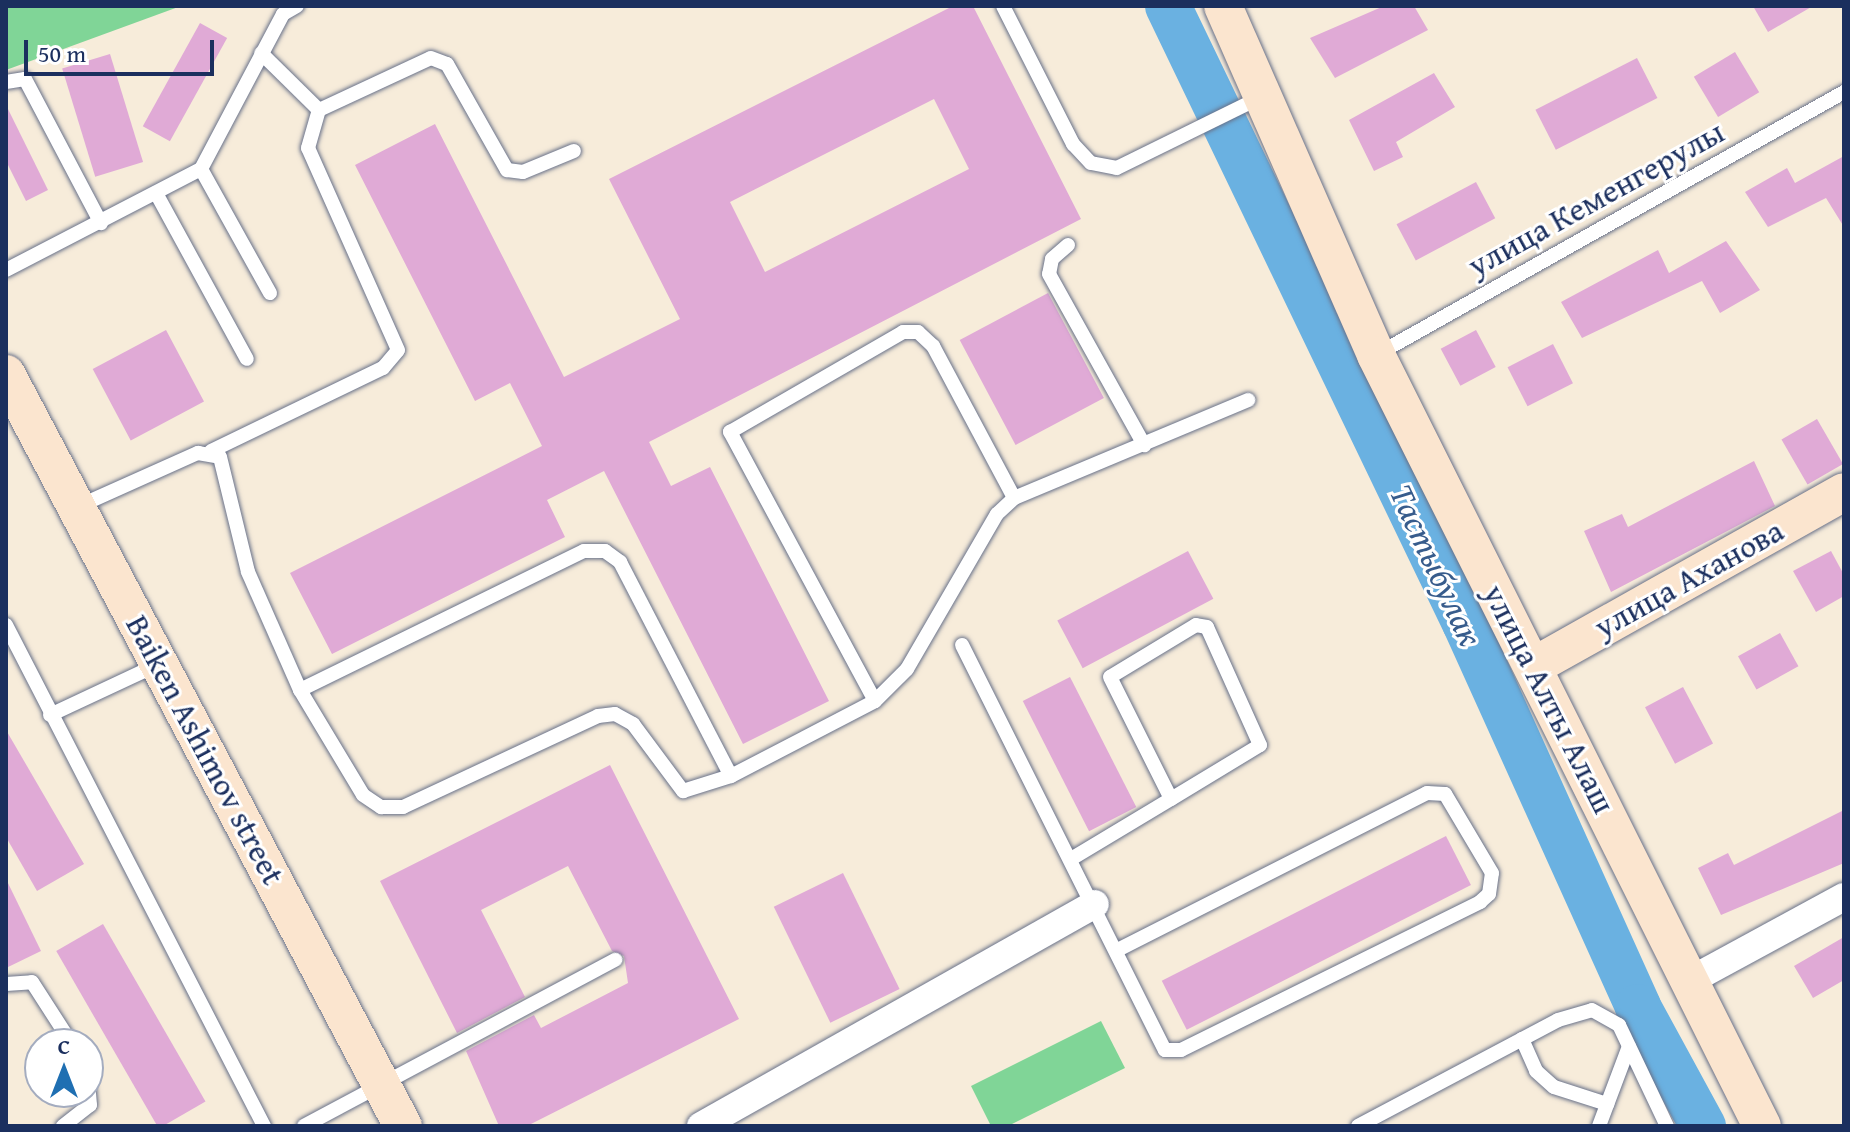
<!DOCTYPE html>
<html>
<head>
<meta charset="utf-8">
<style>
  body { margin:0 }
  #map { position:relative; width:1850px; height:1132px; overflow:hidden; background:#f7ecda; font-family:"Gentium Book Plus",serif }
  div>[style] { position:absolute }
  .green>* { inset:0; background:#80d597 }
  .river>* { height:46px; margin:-23px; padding:0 23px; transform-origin:23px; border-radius:23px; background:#6ab1e1 }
  .building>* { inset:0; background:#e0aad6; transform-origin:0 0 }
  .roads { filter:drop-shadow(0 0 2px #687189) drop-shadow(0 0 2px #687189) }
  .lane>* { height:14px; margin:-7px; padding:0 7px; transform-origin:7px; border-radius:7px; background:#fff }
  .street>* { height:28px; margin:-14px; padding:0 14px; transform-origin:14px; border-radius:14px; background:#fff }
  .secondary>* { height:38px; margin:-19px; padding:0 19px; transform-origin:19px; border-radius:19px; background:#fbe5cf }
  span { translate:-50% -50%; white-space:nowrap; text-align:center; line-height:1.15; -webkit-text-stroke:6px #fff; paint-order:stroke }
  .street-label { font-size:32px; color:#1b2f5e }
  .water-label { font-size:34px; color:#375c8c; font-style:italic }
  .frame { position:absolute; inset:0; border:8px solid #1b2f5e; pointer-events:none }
  .north { position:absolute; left:24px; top:1028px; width:80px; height:80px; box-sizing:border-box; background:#fff; border:2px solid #a4acbf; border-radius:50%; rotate:0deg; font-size:22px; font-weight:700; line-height:32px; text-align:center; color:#1b2f5e }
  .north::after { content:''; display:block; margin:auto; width:28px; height:36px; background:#1f6fb2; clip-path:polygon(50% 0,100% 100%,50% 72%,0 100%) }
  .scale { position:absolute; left:24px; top:40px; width:190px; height:36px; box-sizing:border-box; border:4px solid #1b2f5e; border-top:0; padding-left:10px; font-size:24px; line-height:28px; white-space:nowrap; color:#1b2f5e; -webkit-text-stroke:6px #fff; paint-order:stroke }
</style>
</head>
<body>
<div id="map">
  <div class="green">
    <div style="clip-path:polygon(6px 6px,181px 6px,6px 70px)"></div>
    <div style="clip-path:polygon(1101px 1021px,1125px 1068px,1008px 1126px,991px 1126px,971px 1086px)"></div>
  </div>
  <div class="river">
    <div style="left:1168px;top:6px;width:685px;rotate:64.3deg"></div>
    <div style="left:1465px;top:623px;width:421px;rotate:65.7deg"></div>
    <div style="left:1638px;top:1007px;width:136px;rotate:61.4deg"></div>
  </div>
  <div class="building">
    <div style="clip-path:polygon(evenodd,953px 6px,973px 6px,1081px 219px,649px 442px,671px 486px,710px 467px,829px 701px,743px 744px,604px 471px,547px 500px,565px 537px,332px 654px,290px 573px,542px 446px,510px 383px,475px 401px,355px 165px,435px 124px,564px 377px,680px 319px,609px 179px,953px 6px,934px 99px,969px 169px,765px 272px,730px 202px,934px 99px)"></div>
    <div style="clip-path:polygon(1384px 6px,1414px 6px,1428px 30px,1335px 78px,1310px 38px)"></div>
    <div style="clip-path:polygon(1753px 6px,1813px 6px,1768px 32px)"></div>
    <div style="left:200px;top:23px;width:31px;height:118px;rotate:29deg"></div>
    <div style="left:1735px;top:52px;width:47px;height:48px;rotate:59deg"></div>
    <div style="left:110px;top:54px;width:113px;height:50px;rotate:73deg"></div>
    <div style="left:1637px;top:58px;width:45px;height:114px;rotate:63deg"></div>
    <div style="clip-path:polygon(1434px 73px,1455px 107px,1396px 142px,1403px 157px,1374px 171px,1349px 120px)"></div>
    <div style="clip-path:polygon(6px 105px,48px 190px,26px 201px,6px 161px)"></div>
    <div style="clip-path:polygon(1844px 156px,1844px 227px,1826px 198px,1768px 227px,1745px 192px,1787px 168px,1795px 183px)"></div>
    <div style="left:1476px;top:182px;width:41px;height:90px;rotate:62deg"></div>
    <div style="clip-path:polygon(1726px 241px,1760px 290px,1720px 313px,1702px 281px,1582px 338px,1561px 302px,1658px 250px,1669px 273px)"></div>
    <div style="left:1048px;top:293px;width:119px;height:100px;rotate:62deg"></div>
    <div style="left:166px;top:330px;width:81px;height:83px;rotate:62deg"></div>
    <div style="left:1476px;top:330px;width:42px;height:40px;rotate:62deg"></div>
    <div style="left:1553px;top:344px;width:44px;height:51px;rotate:63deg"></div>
    <div style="left:1817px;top:419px;width:52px;height:41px;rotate:60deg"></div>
    <div style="clip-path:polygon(1754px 461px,1775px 506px,1611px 592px,1584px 531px,1622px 514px,1628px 527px)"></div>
    <div style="left:1188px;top:551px;width:54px;height:148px;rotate:62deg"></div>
    <div style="clip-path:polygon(1831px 551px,1844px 575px,1844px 596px,1816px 612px,1793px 571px)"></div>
    <div style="left:1780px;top:633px;width:38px;height:48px;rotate:61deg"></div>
    <div style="left:1070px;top:677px;width:146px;height:53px;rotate:63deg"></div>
    <div style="left:1683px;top:687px;width:64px;height:43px;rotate:62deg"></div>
    <div style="clip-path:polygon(6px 730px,84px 864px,37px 891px,6px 837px)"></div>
    <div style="clip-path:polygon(610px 765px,739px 1019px,527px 1126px,499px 1126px,466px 1051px,534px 1015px,541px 1028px,628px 983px,624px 956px,612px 951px,568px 866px,481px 910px,525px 997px,457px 1033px,380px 881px)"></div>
    <div style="clip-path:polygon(1844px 810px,1844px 863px,1721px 915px,1698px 868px,1728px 853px,1734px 865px)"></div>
    <div style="left:1446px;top:836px;width:55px;height:319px;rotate:63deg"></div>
    <div style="left:843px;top:873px;width:129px;height:77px;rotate:64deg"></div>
    <div style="clip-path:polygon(6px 879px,41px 951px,6px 968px)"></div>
    <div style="left:103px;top:924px;width:205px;height:54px;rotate:60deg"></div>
    <div style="clip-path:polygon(1844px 937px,1844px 980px,1813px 998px,1794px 966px)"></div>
  </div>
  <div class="roads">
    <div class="lane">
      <div style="left:1003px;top:6px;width:155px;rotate:63.1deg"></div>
      <div style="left:1073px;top:144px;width:26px;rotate:47deg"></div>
      <div style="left:1091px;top:163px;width:26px;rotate:11deg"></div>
      <div style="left:1117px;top:168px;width:161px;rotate:-26.2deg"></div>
      <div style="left:6px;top:82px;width:19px;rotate:-9deg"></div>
      <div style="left:25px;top:79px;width:163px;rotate:62.2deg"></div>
      <div style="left:319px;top:110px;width:123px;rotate:-24.9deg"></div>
      <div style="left:431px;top:58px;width:17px;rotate:21deg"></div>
      <div style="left:447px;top:64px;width:122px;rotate:60.5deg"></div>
      <div style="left:507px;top:170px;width:16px;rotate:7deg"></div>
      <div style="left:523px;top:172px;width:55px;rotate:-22.4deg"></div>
      <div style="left:201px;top:169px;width:142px;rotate:60.9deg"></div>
      <div style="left:156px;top:193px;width:189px;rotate:61.3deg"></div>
      <div style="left:1068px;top:245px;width:21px;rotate:139deg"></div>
      <div style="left:1052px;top:259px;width:15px;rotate:101deg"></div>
      <div style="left:1049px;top:274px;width:196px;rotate:60.9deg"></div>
      <div style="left:6px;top:270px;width:220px;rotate:-27.4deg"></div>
      <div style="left:201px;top:169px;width:175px;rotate:-62.1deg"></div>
      <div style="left:283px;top:14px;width:16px;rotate:-30deg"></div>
      <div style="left:1376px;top:355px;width:537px;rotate:-29.33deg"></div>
      <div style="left:211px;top:451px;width:191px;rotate:-25.8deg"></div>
      <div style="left:383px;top:368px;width:23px;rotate:-50deg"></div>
      <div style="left:398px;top:350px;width:221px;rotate:-114deg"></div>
      <div style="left:308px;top:148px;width:40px;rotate:-74deg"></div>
      <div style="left:319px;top:110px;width:81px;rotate:-135.5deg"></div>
      <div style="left:77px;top:507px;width:133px;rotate:-24.1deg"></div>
      <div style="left:198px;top:453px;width:22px;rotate:10deg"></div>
      <div style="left:220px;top:457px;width:118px;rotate:76.3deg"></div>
      <div style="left:248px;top:572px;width:129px;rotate:66.2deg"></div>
      <div style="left:300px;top:690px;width:122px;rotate:59deg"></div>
      <div style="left:363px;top:795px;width:22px;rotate:34deg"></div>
      <div style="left:381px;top:807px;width:22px"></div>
      <div style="left:403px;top:807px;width:215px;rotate:-25deg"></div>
      <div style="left:598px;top:716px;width:17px;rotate:-7deg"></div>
      <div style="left:615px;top:714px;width:21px;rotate:29deg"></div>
      <div style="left:633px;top:724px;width:84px;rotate:53.3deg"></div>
      <div style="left:683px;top:791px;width:50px;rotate:-17.4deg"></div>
      <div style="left:731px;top:776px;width:162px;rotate:-27.5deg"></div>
      <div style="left:875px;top:701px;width:45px;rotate:-45deg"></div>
      <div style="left:907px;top:669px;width:179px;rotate:-59.9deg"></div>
      <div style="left:997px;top:514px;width:23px;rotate:-43deg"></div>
      <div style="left:1014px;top:498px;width:254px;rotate:-22.7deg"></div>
      <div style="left:6px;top:625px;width:564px;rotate:62.75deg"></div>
      <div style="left:962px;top:645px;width:453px;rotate:63.4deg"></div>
      <div style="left:1165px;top:1050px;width:16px"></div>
      <div style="left:1181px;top:1050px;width:334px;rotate:-26.3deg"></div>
      <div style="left:1480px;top:902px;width:12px;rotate:-42deg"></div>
      <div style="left:1489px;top:894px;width:21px;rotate:-82deg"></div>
      <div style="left:1492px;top:873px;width:92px;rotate:-120.7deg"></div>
      <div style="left:1445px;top:794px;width:18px;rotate:-177deg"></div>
      <div style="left:1427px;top:793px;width:347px;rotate:153.1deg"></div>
      <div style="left:300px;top:690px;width:316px;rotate:-26.1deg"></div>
      <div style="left:584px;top:551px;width:21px"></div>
      <div style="left:605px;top:551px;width:19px;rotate:36deg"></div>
      <div style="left:620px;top:562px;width:241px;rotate:62.6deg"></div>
      <div style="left:875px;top:701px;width:306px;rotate:-118.3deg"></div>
      <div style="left:730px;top:432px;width:200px;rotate:-30deg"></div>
      <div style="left:903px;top:332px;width:15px"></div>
      <div style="left:918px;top:332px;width:21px;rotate:43deg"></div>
      <div style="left:933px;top:346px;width:172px;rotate:61.9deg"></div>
      <div style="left:50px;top:715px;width:120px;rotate:-25.1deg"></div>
      <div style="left:1071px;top:859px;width:117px;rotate:-31deg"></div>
      <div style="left:1171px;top:799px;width:104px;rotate:-31.2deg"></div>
      <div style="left:1260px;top:745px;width:129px;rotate:-114.2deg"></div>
      <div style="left:1207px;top:627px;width:11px;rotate:-170deg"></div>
      <div style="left:1196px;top:625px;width:100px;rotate:148.8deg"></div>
      <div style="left:1110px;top:677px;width:136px;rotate:63.4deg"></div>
      <div style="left:6px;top:984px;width:26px;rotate:-4deg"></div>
      <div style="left:32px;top:982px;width:74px;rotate:57.2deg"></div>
      <div style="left:1522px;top:1039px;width:35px;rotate:66deg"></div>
      <div style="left:1536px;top:1071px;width:24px;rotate:42deg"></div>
      <div style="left:1554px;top:1087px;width:56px;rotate:17.8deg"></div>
      <div style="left:63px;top:1126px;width:34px;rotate:-38deg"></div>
      <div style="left:90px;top:1105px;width:25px;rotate:-95deg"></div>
      <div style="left:304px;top:1126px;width:353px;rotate:-28.1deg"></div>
      <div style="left:1358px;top:1126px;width:226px;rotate:-27.9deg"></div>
      <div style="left:1558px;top:1020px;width:35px;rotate:-16deg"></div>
      <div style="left:1592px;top:1010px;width:31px;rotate:29deg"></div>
      <div style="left:1619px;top:1025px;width:112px;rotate:64.6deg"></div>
      <div style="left:1599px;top:1126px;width:85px;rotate:-69.4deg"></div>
    </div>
    <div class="street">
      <div style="left:1689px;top:981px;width:176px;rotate:-28.5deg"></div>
      <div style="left:701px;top:1126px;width:452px;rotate:-29.4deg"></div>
    </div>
    <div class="secondary">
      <div style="left:1223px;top:6px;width:381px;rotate:66.3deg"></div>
      <div style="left:1376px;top:355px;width:862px;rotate:63.41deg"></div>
      <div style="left:6px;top:374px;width:850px;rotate:62.17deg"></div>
      <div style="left:1534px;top:666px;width:355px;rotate:-29.3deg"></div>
    </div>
  </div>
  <div class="street-label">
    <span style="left:1596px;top:199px;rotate:-29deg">улица Кеменгерулы</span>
    <span style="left:1689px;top:579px;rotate:-29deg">улица Аханова</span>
    <span style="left:1549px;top:699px;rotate:63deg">улица Алты Алаш</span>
    <span style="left:205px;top:750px;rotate:62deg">Baiken Ashimov street</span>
  </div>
  <div class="water-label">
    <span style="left:1437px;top:565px;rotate:65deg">Тастыбулак</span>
  </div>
  <div class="frame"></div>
  <div class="north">С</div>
  <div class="scale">50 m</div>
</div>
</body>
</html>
